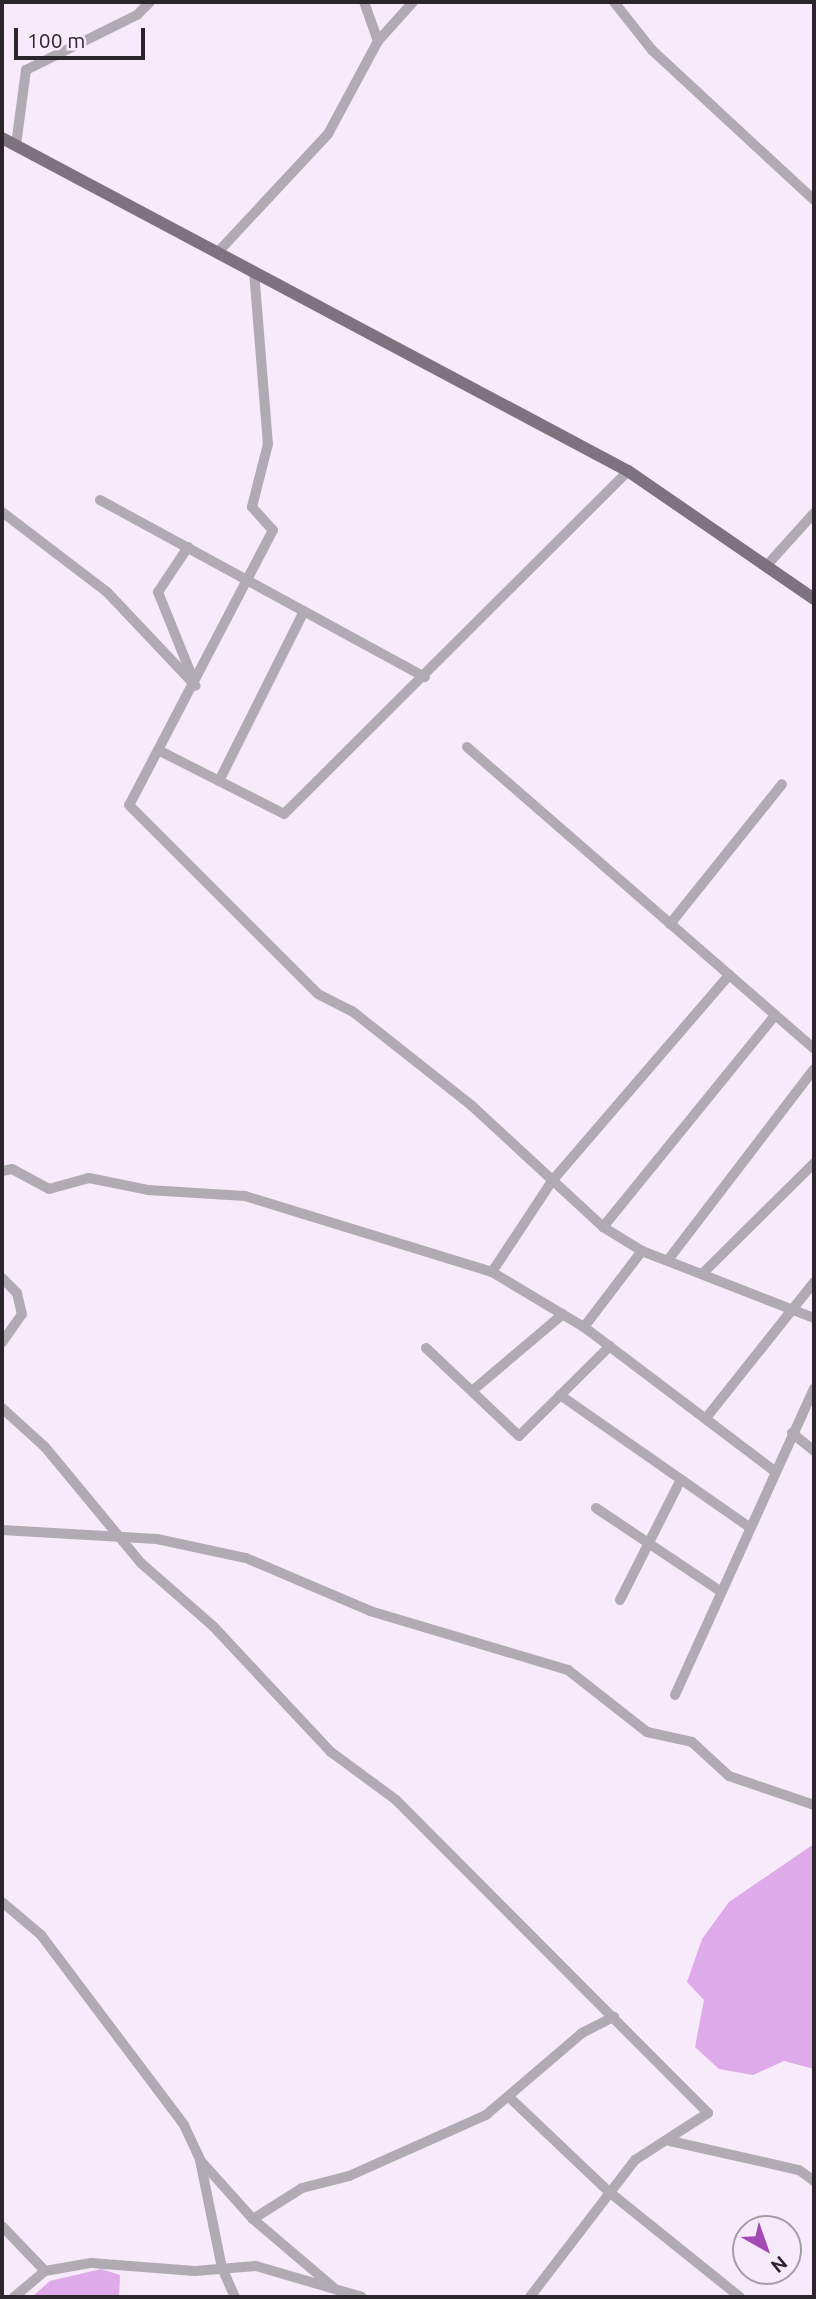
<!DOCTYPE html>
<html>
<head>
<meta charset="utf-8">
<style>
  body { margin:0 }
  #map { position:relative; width:816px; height:2299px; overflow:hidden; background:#f7eafa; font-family:Ubuntu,sans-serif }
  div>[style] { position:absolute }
  .water>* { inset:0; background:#deaaea }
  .minor>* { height:10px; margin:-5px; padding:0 5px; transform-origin:5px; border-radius:5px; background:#b0abb2 }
  .major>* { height:12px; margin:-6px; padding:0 6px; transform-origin:6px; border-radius:6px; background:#7c737e }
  span { translate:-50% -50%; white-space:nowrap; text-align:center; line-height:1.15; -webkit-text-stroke:7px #f7eafa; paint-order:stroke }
  .frame { position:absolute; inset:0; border:4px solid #2b262c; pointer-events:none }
  .north { position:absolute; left:732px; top:2215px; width:70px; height:70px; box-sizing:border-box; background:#f7eafa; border:2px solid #a59ca8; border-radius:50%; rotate:140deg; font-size:19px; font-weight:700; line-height:28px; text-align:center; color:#2b262c }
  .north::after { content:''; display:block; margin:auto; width:24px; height:32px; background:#a249b6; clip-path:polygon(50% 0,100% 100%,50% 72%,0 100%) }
  .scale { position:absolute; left:14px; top:28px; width:131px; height:32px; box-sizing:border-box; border:4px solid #2b262c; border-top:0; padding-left:9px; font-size:21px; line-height:24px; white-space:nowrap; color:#2b262c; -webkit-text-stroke:5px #f7eafa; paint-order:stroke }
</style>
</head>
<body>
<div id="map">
  <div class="water">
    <div style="clip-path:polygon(814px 1844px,814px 2069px,784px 2061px,753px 2075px,719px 2069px,695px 2047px,704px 2000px,687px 1982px,702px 1939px,729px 1902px)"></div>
    <div style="clip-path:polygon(101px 2269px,120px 2275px,119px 2297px,32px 2297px,50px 2281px)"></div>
  </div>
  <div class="minor">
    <div style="left:614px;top:2px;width:61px;rotate:51.6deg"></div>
    <div style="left:652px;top:50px;width:221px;rotate:42.8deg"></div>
    <div style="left:378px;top:41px;width:52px;rotate:-48.1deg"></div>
    <div style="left:16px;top:145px;width:76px;rotate:-82.4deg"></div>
    <div style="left:26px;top:70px;width:124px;rotate:-26.4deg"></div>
    <div style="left:137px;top:15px;width:18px;rotate:-45deg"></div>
    <div style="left:218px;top:252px;width:161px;rotate:-47deg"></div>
    <div style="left:328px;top:134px;width:106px;rotate:-61.7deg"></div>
    <div style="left:378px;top:41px;width:41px;rotate:-109.7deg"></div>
    <div style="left:254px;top:271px;width:174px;rotate:85.4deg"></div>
    <div style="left:268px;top:444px;width:65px;rotate:104.3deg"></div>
    <div style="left:252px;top:507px;width:31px;rotate:48deg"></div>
    <div style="left:273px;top:530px;width:310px;rotate:117.6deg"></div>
    <div style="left:129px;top:805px;width:267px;rotate:45deg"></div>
    <div style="left:318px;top:994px;width:38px;rotate:27deg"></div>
    <div style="left:352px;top:1011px;width:152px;rotate:38.3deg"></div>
    <div style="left:471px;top:1105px;width:180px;rotate:42.7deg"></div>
    <div style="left:603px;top:1227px;width:46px;rotate:31.6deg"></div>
    <div style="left:642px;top:1251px;width:185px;rotate:21.3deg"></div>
    <div style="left:100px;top:500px;width:370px;rotate:28.6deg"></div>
    <div style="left:2px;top:512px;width:132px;rotate:37.3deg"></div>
    <div style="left:107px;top:592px;width:129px;rotate:46.6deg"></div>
    <div style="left:188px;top:547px;width:54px;rotate:123.7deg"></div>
    <div style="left:158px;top:592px;width:96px;rotate:68deg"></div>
    <div style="left:768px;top:564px;width:69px;rotate:-48deg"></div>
    <div style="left:467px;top:747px;width:460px;rotate:41deg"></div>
    <div style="left:160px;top:751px;width:139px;rotate:26.9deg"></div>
    <div style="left:284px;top:814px;width:486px;rotate:-44.9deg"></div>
    <div style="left:219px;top:781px;width:190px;rotate:-63.4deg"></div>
    <div style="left:670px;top:924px;width:179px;rotate:-51.3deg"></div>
    <div style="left:2px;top:1171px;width:10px;rotate:-11deg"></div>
    <div style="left:12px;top:1169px;width:42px;rotate:28.4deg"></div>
    <div style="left:49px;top:1189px;width:41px;rotate:-15.4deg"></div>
    <div style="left:89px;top:1178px;width:60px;rotate:11.5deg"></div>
    <div style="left:148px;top:1190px;width:97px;rotate:3.5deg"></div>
    <div style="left:245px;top:1196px;width:258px;rotate:17.1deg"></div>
    <div style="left:492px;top:1272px;width:107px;rotate:30.9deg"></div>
    <div style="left:584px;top:1327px;width:237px;rotate:37.1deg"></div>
    <div style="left:603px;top:1227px;width:273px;rotate:-50.9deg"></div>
    <div style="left:668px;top:1260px;width:240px;rotate:-52.6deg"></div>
    <div style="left:492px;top:1272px;width:109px;rotate:-56.6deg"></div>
    <div style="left:552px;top:1181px;width:272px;rotate:-49.3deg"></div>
    <div style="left:704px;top:1272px;width:155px;rotate:-44.7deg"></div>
    <div style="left:2px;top:1278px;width:21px;rotate:45deg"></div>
    <div style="left:17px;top:1293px;width:22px;rotate:77deg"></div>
    <div style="left:22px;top:1314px;width:35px;rotate:125deg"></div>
    <div style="left:584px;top:1327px;width:96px;rotate:-52.7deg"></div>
    <div style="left:426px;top:1348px;width:128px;rotate:43.4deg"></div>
    <div style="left:519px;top:1436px;width:128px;rotate:-44.7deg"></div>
    <div style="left:472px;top:1391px;width:119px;rotate:-40.2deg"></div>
    <div style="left:560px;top:1395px;width:229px;rotate:34.9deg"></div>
    <div style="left:2px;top:1408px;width:58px;rotate:42.2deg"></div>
    <div style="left:45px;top:1447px;width:151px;rotate:50.4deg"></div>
    <div style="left:141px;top:1563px;width:96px;rotate:41.2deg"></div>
    <div style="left:213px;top:1626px;width:173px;rotate:46.9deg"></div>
    <div style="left:331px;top:1752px;width:81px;rotate:36.4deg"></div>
    <div style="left:396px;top:1800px;width:442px;rotate:45.1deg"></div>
    <div style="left:708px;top:2113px;width:87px;rotate:147.2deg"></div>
    <div style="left:635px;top:2160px;width:173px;rotate:127.5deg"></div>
    <div style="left:706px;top:1418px;width:174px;rotate:-51.5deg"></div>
    <div style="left:792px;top:1433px;width:28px;rotate:39deg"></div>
    <div style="left:596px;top:1508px;width:149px;rotate:33.8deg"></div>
    <div style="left:2px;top:1530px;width:155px;rotate:3.3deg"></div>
    <div style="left:157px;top:1539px;width:91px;rotate:12.1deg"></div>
    <div style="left:246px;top:1558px;width:135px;rotate:23.1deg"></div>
    <div style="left:370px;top:1611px;width:207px;rotate:16.6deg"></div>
    <div style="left:568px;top:1670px;width:100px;rotate:38.1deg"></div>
    <div style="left:647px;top:1732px;width:46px;rotate:12.5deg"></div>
    <div style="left:692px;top:1742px;width:50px;rotate:42.6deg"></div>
    <div style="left:729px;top:1776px;width:90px;rotate:18.8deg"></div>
    <div style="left:620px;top:1600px;width:133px;rotate:-63.2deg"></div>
    <div style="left:675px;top:1695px;width:337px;rotate:-65.6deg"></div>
    <div style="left:2px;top:1902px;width:51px;rotate:40.2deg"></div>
    <div style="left:41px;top:1935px;width:238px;rotate:53deg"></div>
    <div style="left:184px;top:2125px;width:38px;rotate:65deg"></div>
    <div style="left:200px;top:2160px;width:79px;rotate:48.1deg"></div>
    <div style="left:253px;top:2219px;width:105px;rotate:40.4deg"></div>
    <div style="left:510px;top:2098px;width:135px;rotate:43.5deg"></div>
    <div style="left:608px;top:2191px;width:169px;rotate:38.8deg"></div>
    <div style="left:670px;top:2141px;width:132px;rotate:12.7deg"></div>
    <div style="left:799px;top:2170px;width:19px;rotate:36deg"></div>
    <div style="left:200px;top:2160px;width:110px;rotate:78.5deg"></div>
    <div style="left:222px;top:2268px;width:32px;rotate:66deg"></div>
    <div style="left:253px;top:2219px;width:58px;rotate:-32.3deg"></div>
    <div style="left:302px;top:2188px;width:49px;rotate:-14.3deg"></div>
    <div style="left:349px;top:2176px;width:150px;rotate:-24deg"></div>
    <div style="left:486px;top:2115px;width:126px;rotate:-40.5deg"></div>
    <div style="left:582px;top:2033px;width:36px;rotate:-27deg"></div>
    <div style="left:2px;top:2226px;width:62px;rotate:46.3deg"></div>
    <div style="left:45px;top:2271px;width:47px;rotate:-9.9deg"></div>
    <div style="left:91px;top:2263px;width:104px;rotate:4.4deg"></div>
    <div style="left:195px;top:2271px;width:61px;rotate:-4.7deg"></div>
    <div style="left:256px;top:2266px;width:110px;rotate:16.3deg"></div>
    <div style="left:14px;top:2297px;width:40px;rotate:-40deg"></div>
  </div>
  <div class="major">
    <div style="left:2px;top:138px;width:709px;rotate:28.01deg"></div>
    <div style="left:628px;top:471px;width:226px;rotate:34.5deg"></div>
  </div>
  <div class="frame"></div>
  <div class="north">N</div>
  <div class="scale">100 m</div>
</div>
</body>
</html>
